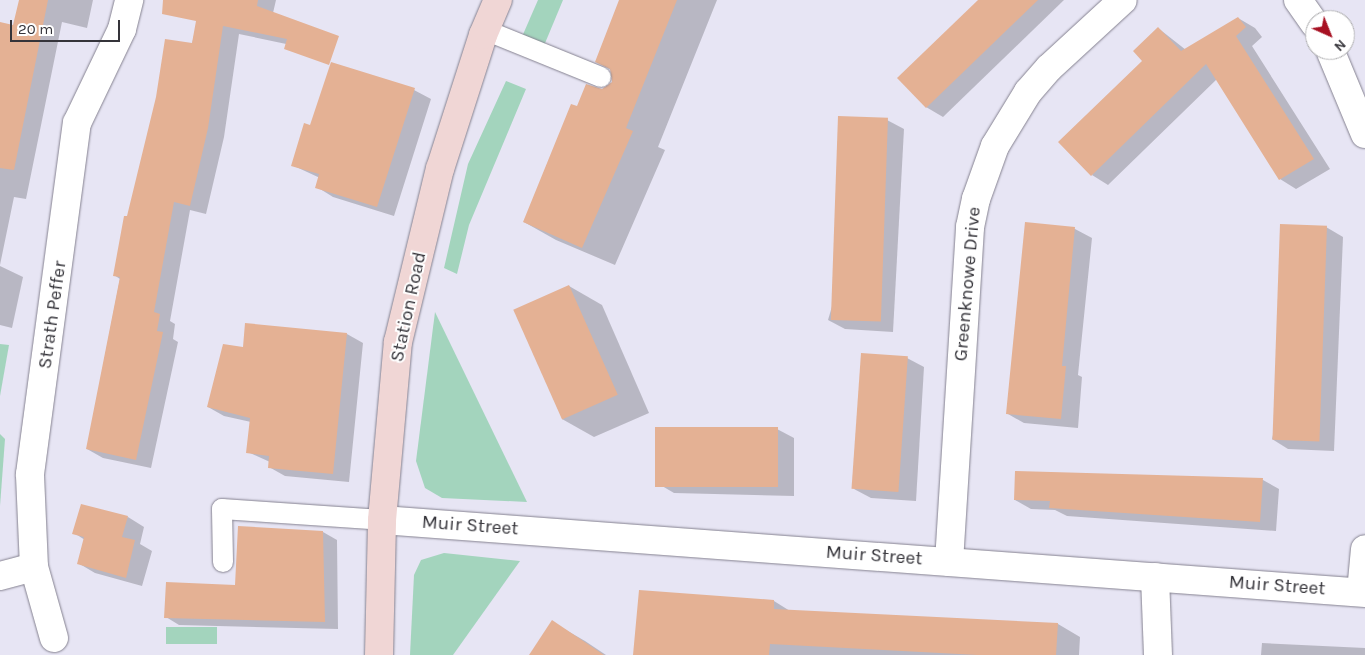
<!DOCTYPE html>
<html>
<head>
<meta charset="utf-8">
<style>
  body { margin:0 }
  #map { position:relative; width:1365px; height:655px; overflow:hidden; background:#e7e5f4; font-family:Karla,sans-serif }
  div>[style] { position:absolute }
  .green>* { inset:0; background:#a3d4bd; transform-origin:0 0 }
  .shadow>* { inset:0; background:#0003 }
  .building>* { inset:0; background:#e4b194; transform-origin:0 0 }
  .roads { filter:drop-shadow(0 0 1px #858290) drop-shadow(0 0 1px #858290) }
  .service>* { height:20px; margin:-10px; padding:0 10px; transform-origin:10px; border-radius:10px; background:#fff }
  .minor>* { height:28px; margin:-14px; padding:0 14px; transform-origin:14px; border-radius:14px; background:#fff }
  .secondary>* { height:28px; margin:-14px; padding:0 14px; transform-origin:14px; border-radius:14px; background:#f0d6d5 }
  span { translate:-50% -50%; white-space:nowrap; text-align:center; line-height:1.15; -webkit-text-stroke:4px #fff; paint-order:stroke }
  .street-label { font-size:19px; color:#35343a }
  .north { position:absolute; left:1305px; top:10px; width:50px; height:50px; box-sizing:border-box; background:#fff; border:1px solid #aeaeb0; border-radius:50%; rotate:136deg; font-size:14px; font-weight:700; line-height:20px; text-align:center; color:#35343a }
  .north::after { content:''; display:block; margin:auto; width:18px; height:22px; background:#a71022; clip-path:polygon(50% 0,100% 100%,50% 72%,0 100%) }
  .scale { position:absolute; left:10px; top:20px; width:110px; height:22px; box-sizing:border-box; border:2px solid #35343a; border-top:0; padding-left:6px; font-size:15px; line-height:18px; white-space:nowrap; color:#35343a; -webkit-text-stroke:4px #fff; paint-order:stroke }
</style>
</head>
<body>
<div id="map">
  <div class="green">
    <div style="clip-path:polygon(538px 0,563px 0,543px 48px,521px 39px)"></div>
    <div style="clip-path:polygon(506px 81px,526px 89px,469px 225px,457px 274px,444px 268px,468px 164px)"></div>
    <div style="clip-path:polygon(435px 312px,527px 502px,442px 498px,425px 488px,416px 461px)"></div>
    <div style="clip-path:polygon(0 344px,9px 345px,0 396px)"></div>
    <div style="clip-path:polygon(0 434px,5px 439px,0 506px)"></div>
    <div style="clip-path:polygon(444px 553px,520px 561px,453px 655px,410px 655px,414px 575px,421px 560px)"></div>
    <div style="left:166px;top:627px;width:51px;height:17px"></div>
  </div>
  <div class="shadow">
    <div style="clip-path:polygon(20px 0,93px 0,87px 28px,62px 22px,26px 199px,14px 197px,0 265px,0 24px,14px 27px)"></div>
    <div style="clip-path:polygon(202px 0,276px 0,273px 13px,329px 53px,239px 34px,224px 137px,206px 214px,190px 210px,170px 321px,175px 324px,173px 339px,178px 342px,151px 468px,103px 458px,87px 449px,120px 279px,114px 275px,128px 218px,192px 44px)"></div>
    <div style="clip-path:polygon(620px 0,717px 0,658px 147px,665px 150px,615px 265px,556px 240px,524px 222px,578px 108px,613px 82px,611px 70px,596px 61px)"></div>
    <div style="clip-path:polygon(980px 0,1064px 0,943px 117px,926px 107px)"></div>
    <div style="clip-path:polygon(1238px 18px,1255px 28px,1262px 37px,1252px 46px,1330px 169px,1296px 189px,1280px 179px,1217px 79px,1108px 185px,1092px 175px,1158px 28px,1186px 50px)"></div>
    <div style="clip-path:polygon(414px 90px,431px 99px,394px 216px,333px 197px,317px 187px,320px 178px,292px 165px,311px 127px)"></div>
    <div style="clip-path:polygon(887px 120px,904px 129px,893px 332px,845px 329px,828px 320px)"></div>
    <div style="clip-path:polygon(1026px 224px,1075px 229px,1092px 238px,1078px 375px,1082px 377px,1078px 428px,1024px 423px,1008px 414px)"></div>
    <div style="clip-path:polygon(1326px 227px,1343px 237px,1334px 451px,1288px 449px,1272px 439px)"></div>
    <div style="clip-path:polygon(0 266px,23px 277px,12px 328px,0 325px)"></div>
    <div style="clip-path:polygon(569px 286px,602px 305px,649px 413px,594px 437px,562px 419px)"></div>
    <div style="clip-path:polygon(347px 334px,363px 343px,349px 482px,285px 476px,269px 467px,270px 462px,248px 452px,251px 422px,224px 416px,208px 407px,244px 349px)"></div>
    <div style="clip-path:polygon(907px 358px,924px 367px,916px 501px,871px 498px,854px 489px)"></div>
    <div style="clip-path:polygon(777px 429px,794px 438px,794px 496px,674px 493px,657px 483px)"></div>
    <div style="clip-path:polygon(1263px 480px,1279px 489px,1276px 531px,1067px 516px,1055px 510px,1031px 509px,1015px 500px)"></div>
    <div style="clip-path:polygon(128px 517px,144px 527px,140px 544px,152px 551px,142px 586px,95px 573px,78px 563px,85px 540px,74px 533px)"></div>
    <div style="clip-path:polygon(239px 527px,323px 532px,337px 540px,338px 629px,179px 625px,166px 617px,236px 587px)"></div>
    <div style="clip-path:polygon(774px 601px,790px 611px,1058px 624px,1080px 637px,1079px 655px,634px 655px)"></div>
    <div style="clip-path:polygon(552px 622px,585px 641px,606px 655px,531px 655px)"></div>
    <div style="clip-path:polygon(1262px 643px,1365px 648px,1365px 655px,1261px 655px)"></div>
  </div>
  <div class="building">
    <div style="clip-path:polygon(19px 0,48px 0,14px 170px,0 168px,0 22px,13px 25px)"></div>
    <div style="clip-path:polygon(163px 0,258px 0,257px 6px,339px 36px,329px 65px,284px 49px,287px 39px,223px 26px,208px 128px,190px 206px,174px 202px,154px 312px,160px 314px,157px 331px,163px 332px,136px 460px,86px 449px,120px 277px,113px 276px,124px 216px,127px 216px,156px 97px,165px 39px,192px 43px,196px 21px,162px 14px)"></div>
    <div style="clip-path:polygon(619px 0,677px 0,626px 128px,633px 131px,582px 248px,523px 222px,571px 104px,577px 106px,586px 84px,602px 89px,612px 82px,610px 69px,595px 62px)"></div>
    <div style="clip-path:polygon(978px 0,1038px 0,926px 108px,897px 78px)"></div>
    <div style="clip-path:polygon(1238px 17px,1246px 27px,1236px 36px,1314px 159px,1279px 180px,1206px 64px,1091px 176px,1058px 142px,1142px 61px,1133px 51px,1158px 27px,1181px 51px)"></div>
    <div style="clip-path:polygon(331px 62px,415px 88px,377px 207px,315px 188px,319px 174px,291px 166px,304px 123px,310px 125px)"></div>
    <div style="left:838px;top:116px;width:50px;height:204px;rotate:2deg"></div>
    <div style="clip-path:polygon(1025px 222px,1075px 227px,1062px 366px,1066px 366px,1061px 419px,1006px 414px)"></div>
    <div style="left:1280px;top:224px;width:47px;height:216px;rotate:2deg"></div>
    <div style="left:569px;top:285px;width:120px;height:61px;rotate:66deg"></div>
    <div style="clip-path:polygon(245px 323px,347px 333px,333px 474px,268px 468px,269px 456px,246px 453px,250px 418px,207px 407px,223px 344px,243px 347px)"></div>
    <div style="left:861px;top:353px;width:47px;height:136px;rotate:4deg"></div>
    <div style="left:778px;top:427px;width:60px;height:123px;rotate:90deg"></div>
    <div style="clip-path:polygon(1015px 471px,1263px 478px,1260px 522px,1049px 508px,1050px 501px,1014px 500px)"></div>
    <div style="clip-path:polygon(81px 504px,128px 516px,122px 537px,135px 540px,126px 578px,77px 564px,84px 537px,72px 534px)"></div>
    <div style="clip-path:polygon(238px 526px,323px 531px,325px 622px,164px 618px,166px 582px,235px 585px)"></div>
    <div style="clip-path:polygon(639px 590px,774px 600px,774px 609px,1058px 623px,1056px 655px,978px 655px,770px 644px,769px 655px,633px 655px)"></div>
    <div style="clip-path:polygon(552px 620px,604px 655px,529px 655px)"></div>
  </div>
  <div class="roads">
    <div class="service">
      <div style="left:485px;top:30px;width:125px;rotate:22.1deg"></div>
      <div style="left:223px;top:562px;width:53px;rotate:-91.1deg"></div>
      <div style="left:222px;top:509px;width:160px;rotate:3.9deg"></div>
    </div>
    <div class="minor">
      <div style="left:1298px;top:0;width:29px;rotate:55deg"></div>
      <div style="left:1330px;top:50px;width:91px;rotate:67.4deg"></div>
      <div style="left:382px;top:520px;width:986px;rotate:4.25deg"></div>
      <div style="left:949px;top:562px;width:336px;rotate:-86.4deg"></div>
      <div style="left:970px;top:227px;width:29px;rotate:-78deg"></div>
      <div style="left:976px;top:199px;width:56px;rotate:-70.3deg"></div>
      <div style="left:995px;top:146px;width:63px;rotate:-58.6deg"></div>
      <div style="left:1028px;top:92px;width:32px;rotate:-49deg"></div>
      <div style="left:1049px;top:68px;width:100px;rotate:-42.6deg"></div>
      <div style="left:0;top:576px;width:35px;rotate:-15deg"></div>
      <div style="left:1155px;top:577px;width:78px;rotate:87.8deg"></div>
      <div style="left:1361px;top:592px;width:43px;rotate:-84.7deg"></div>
      <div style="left:54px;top:638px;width:74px;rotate:-105.7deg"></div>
      <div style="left:34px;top:567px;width:93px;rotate:-92.5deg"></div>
      <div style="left:30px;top:474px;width:354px;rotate:-82.4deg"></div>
      <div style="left:77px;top:123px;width:104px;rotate:-64.4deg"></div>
      <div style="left:122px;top:29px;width:30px;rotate:-76deg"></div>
    </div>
    <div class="secondary">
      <div style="left:379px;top:655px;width:135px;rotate:-88.7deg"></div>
      <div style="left:382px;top:520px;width:179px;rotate:-84.9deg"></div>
      <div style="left:398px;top:342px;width:178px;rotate:-76.4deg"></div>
      <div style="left:440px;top:169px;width:141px;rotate:-72.2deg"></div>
      <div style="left:483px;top:35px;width:38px;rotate:-67deg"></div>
    </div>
  </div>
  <div class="street-label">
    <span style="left:968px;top:284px;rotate:-85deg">Greenknowe Drive</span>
    <span style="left:409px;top:307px;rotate:-78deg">Station Road</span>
    <span style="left:53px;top:315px;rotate:-82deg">Strath Peffer</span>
    <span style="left:470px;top:526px;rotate:4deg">Muir Street</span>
    <span style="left:874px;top:556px;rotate:4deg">Muir Street</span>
    <span style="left:1277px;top:586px;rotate:4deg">Muir Street</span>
  </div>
  <div class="north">N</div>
  <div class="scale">20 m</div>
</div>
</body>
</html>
